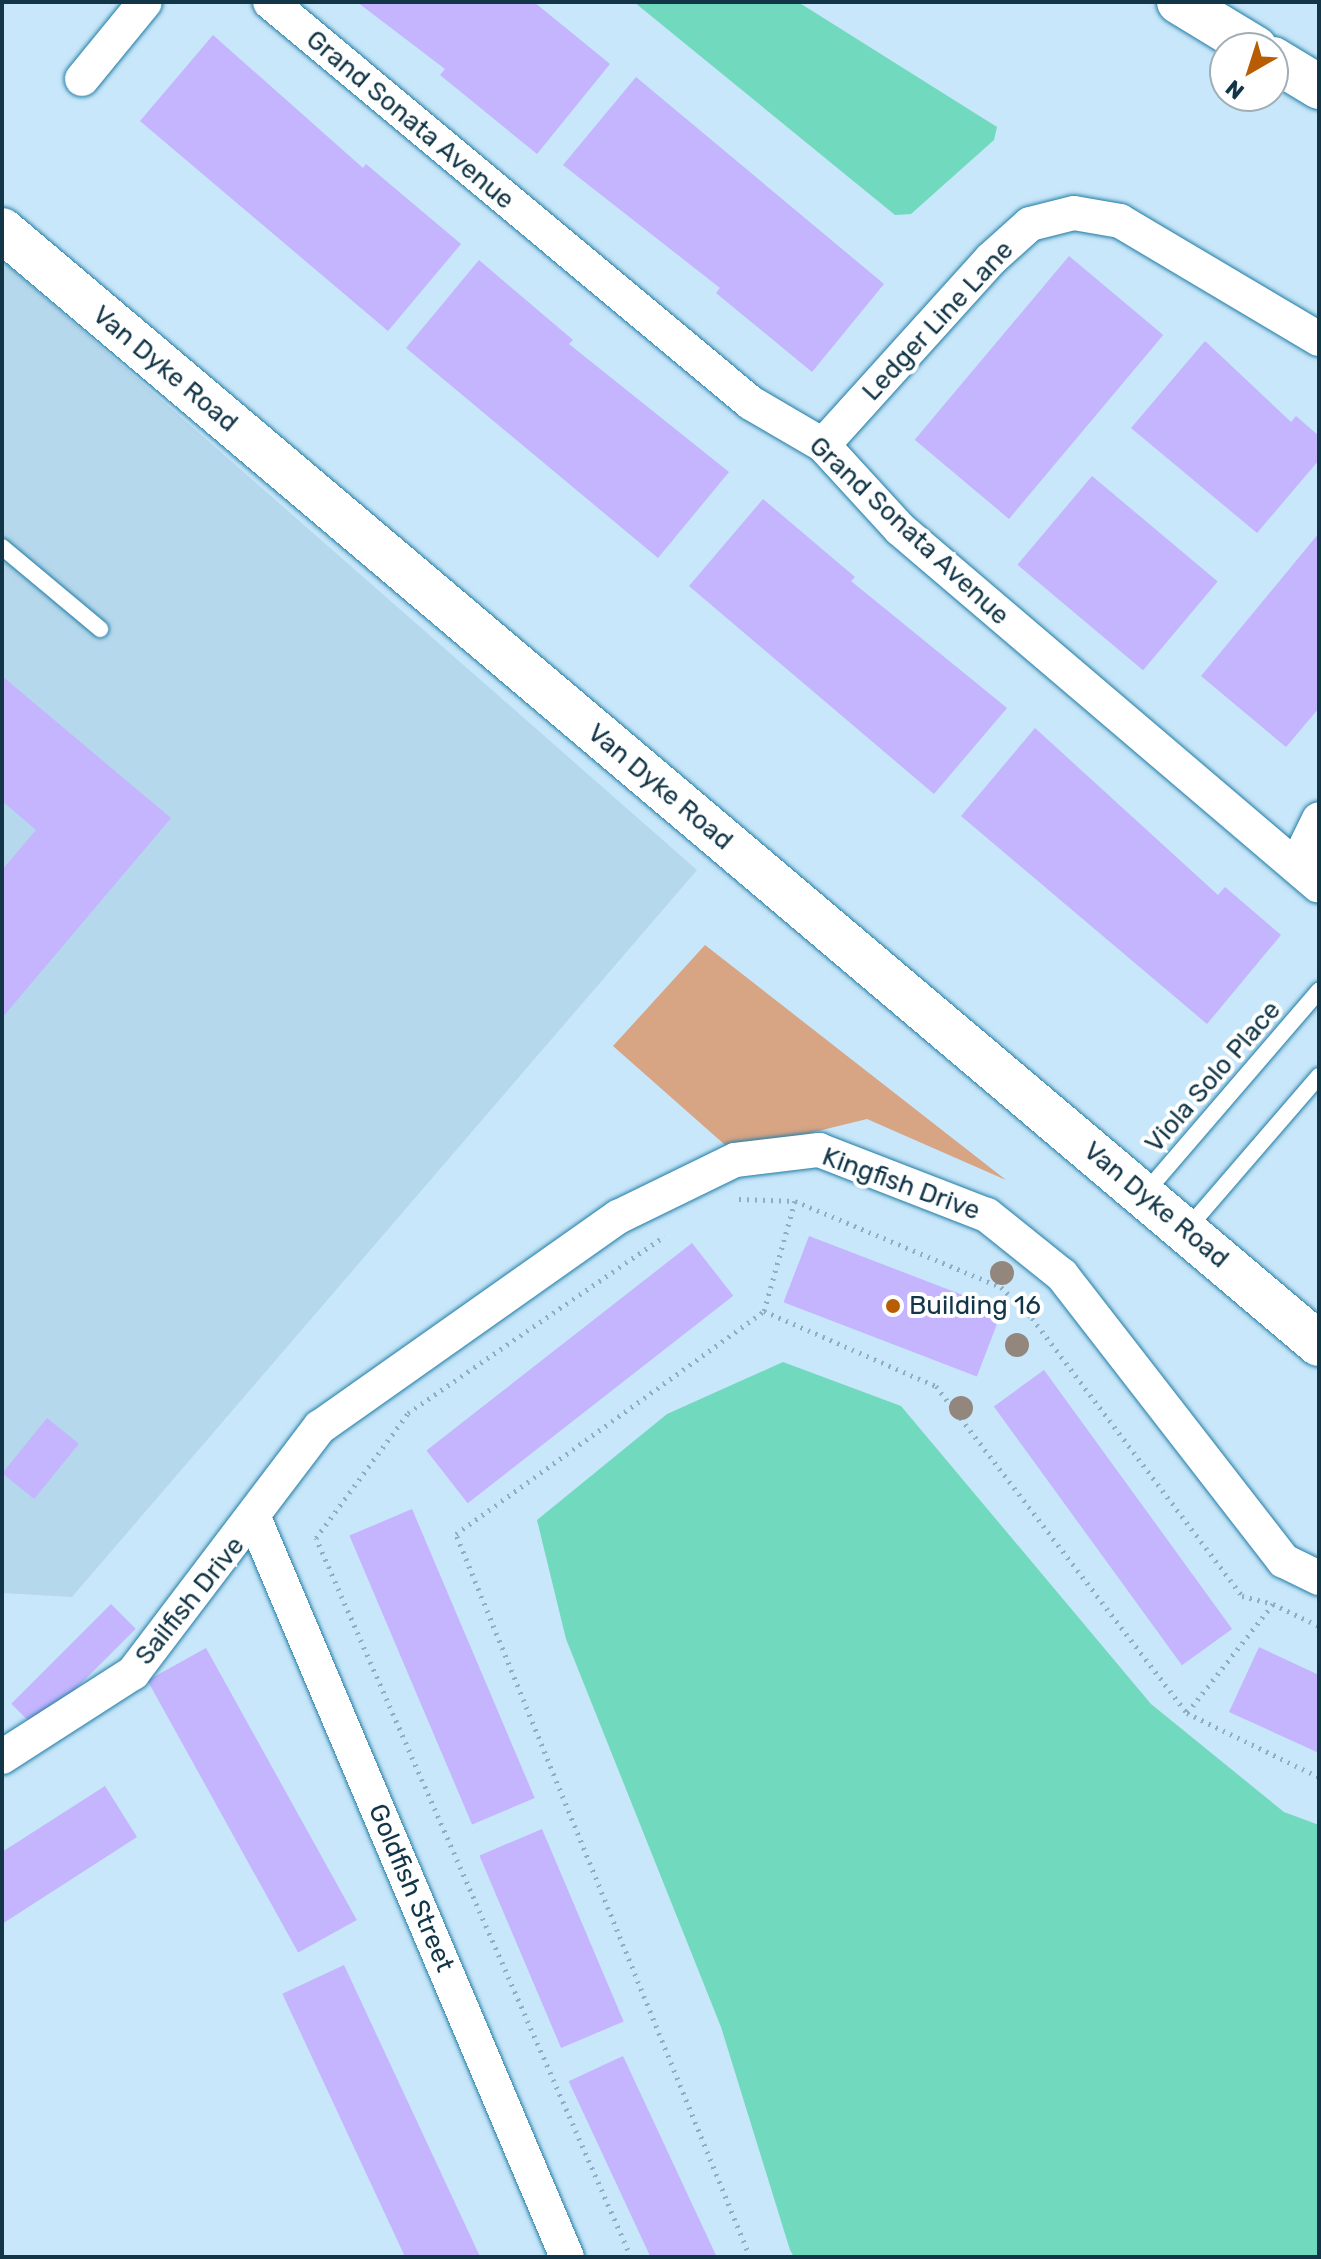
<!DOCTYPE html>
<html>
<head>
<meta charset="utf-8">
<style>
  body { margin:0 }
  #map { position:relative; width:1321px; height:2259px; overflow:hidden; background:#c8e7fa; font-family:Rubik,sans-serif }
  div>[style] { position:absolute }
  .built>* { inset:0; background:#b6d8ec }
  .green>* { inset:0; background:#d7a484 }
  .water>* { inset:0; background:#71d9bd }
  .building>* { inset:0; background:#c4b5fe; transform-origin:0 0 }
  .path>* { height:5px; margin-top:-2.5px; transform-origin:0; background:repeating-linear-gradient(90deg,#8eafc1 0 2px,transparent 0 8px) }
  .roads { filter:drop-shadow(0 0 2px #217ca5) drop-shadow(0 0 2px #217ca5) }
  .service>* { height:16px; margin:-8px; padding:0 8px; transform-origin:8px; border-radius:8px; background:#fff }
  .minor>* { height:34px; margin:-17px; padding:0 17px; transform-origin:17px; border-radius:17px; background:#fff }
  .secondary>* { height:44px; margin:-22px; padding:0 22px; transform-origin:22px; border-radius:22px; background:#fff }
  .motorway>* { height:44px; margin:-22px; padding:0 22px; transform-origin:22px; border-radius:22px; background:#fff }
  .trees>* { width:24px; height:24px; margin:-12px; border-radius:50%; background:#93877d }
  .dots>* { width:22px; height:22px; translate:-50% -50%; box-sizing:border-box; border:4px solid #fff; border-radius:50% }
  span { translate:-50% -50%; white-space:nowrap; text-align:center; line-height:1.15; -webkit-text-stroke:8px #fff; paint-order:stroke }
  .street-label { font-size:26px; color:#123648 }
  .poi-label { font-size:26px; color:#123648 }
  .left { translate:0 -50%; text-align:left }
  .frame { position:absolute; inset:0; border:4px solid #123648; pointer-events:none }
  .north { position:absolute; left:1209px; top:32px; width:80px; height:80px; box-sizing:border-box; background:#fff; border:2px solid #a0afb6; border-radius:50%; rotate:219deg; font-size:22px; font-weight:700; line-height:32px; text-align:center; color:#123648 }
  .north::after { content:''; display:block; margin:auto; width:28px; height:36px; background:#b95d05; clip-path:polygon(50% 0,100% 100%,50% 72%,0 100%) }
</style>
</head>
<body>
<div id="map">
  <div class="built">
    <div style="clip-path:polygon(2px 260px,697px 870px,72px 1597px,2px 1593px)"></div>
  </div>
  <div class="green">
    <div style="clip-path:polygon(705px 945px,1006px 1180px,867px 1119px,733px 1152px,613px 1046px)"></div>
  </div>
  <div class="water">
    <div style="clip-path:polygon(634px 2px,798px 2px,997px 127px,994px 140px,911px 214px,895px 215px)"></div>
    <div style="clip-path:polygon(783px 1362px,901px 1406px,1151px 1704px,1284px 1812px,1319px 1825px,1319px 2257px,794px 2257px,790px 2250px,721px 2027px,566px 1639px,537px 1520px,667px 1414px)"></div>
  </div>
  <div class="building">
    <div style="clip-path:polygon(357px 2px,534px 2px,610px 64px,537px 154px,440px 75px,445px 69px)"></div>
    <div style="clip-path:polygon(213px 35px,363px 168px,366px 164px,461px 244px,388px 331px,140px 121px)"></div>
    <div style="clip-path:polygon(636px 77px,884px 284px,812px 372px,716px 293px,720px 288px,563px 165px)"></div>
    <div style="left:1069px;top:256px;width:123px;height:240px;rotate:40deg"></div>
    <div style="clip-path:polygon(479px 260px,573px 340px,569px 344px,729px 472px,658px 558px,406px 348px)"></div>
    <div style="clip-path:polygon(1205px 341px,1291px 422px,1296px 416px,1319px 436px,1319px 460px,1257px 533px,1131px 428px)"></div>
    <div style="left:1092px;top:476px;width:164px;height:116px;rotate:40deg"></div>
    <div style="clip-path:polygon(763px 499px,855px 577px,851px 581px,1007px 708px,934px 794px,689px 586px)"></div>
    <div style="clip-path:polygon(1319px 533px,1319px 708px,1286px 747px,1201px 676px)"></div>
    <div style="clip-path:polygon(2px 676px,171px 818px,2px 1018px,2px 870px,36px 830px,2px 801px)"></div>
    <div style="clip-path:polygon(1035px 728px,1218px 895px,1225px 887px,1281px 935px,1207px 1024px,961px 816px)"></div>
    <div style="left:809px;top:1236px;width:207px;height:71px;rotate:21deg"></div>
    <div style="left:692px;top:1243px;width:67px;height:337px;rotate:52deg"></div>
    <div style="left:1044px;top:1370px;width:320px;height:62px;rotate:54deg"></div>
    <div style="left:47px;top:1418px;width:41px;height:71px;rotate:39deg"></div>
    <div style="left:412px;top:1509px;width:314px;height:68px;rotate:67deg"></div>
    <div style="left:111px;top:1604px;width:35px;height:141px;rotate:45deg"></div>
    <div style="clip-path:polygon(1259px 1647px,1319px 1675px,1319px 1753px,1229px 1712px)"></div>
    <div style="left:206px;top:1648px;width:311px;height:67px;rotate:61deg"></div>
    <div style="clip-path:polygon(105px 1786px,137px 1837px,2px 1924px,2px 1852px)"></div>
    <div style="left:542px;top:1829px;width:209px;height:68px;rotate:67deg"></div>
    <div style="left:344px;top:1965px;width:322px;height:68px;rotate:65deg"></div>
    <div style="left:623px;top:2056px;width:221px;height:60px;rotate:65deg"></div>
  </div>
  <div class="path">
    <div style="left:739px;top:1199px;width:56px;rotate:2deg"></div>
    <div style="left:795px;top:1201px;width:223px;rotate:22.7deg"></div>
    <div style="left:1001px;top:1287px;width:44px;rotate:45deg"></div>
    <div style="left:1032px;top:1318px;width:348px;rotate:52.9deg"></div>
    <div style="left:1242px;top:1596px;width:32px;rotate:14deg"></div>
    <div style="left:1273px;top:1604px;width:139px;rotate:128.3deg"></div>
    <div style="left:795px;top:1201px;width:114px;rotate:105.7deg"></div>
    <div style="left:764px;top:1311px;width:188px;rotate:23.6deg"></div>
    <div style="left:936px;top:1386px;width:412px;rotate:52.5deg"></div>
    <div style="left:1187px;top:1713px;width:147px;rotate:25.9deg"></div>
    <div style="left:1273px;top:1604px;width:51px;rotate:25.6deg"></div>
    <div style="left:631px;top:2257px;width:785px;rotate:-113.66deg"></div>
    <div style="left:316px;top:1538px;width:155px;rotate:-53.6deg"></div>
    <div style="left:408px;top:1413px;width:312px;rotate:-34.6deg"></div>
    <div style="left:750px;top:2257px;width:780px;rotate:-112.13deg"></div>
    <div style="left:456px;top:1534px;width:380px;rotate:-35.9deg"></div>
  </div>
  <div class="roads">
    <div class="service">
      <div style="left:2px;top:547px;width:128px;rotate:39.9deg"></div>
      <div style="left:1145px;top:1193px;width:267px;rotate:-49.3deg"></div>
      <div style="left:1187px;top:1229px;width:202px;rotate:-49.2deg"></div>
    </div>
    <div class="minor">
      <div style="left:270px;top:2px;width:626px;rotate:39.82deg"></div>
      <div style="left:751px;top:403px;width:83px;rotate:30.3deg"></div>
      <div style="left:823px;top:445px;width:114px;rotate:47.5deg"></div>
      <div style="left:900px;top:529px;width:550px;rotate:40.43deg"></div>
      <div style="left:82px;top:79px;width:99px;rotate:-50.7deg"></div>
      <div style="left:823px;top:445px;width:251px;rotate:-47.9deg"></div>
      <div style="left:991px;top:259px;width:52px;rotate:-41.9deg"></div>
      <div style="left:1030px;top:224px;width:45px;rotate:-14deg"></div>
      <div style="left:1074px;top:213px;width:47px;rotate:9.9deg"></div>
      <div style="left:1120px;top:221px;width:231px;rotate:30.7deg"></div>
      <div style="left:1296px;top:866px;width:52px;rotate:-63.9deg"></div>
      <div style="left:255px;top:1520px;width:800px;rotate:67.06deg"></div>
      <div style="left:2px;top:1757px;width:156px;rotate:-32.7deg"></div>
      <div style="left:133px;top:1673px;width:309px;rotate:-52.8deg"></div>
      <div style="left:320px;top:1427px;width:365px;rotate:-35.2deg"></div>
      <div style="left:618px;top:1217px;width:130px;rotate:-26deg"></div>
      <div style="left:735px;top:1160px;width:85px;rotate:-6.8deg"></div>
      <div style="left:819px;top:1150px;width:180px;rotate:21.2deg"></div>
      <div style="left:987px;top:1215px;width:96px;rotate:38.7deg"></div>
      <div style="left:1062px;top:1275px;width:362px;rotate:52.2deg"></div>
      <div style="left:1284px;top:1561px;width:39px;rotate:26deg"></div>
    </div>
    <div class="secondary">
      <div style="left:2px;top:230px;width:1725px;rotate:40.23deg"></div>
    </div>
    <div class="motorway">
      <div style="left:1179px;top:2px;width:89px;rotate:31.2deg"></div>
      <div style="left:1273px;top:59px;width:54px;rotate:31.3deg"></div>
    </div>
  </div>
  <div class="trees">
    <div style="left:1002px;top:1273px"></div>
    <div style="left:1017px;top:1345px"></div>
    <div style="left:961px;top:1408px"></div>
  </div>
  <div class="dots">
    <div style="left:893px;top:1306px;background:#b95d05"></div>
  </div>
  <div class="street-label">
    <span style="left:410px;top:120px;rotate:40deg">Grand Sonata Avenue</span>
    <span style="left:938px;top:321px;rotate:-47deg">Ledger Line Lane</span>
    <span style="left:165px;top:369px;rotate:40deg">Van Dyke Road</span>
    <span style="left:909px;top:531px;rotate:43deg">Grand Sonata Avenue</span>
    <span style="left:660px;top:787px;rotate:40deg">Van Dyke Road</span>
    <span style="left:1213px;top:1077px;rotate:-49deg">Viola Solo Place</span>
    <span style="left:901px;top:1184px;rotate:20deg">Kingfish Drive</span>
    <span style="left:1156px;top:1205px;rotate:40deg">Van Dyke Road</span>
    <span style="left:190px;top:1601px;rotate:-51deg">Sailfish Drive</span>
    <span style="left:411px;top:1888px;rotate:67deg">Goldfish Street</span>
  </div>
  <div class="poi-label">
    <span class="left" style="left:909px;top:1306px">Building 16</span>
  </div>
  <div class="frame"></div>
  <div class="north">N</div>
</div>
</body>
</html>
